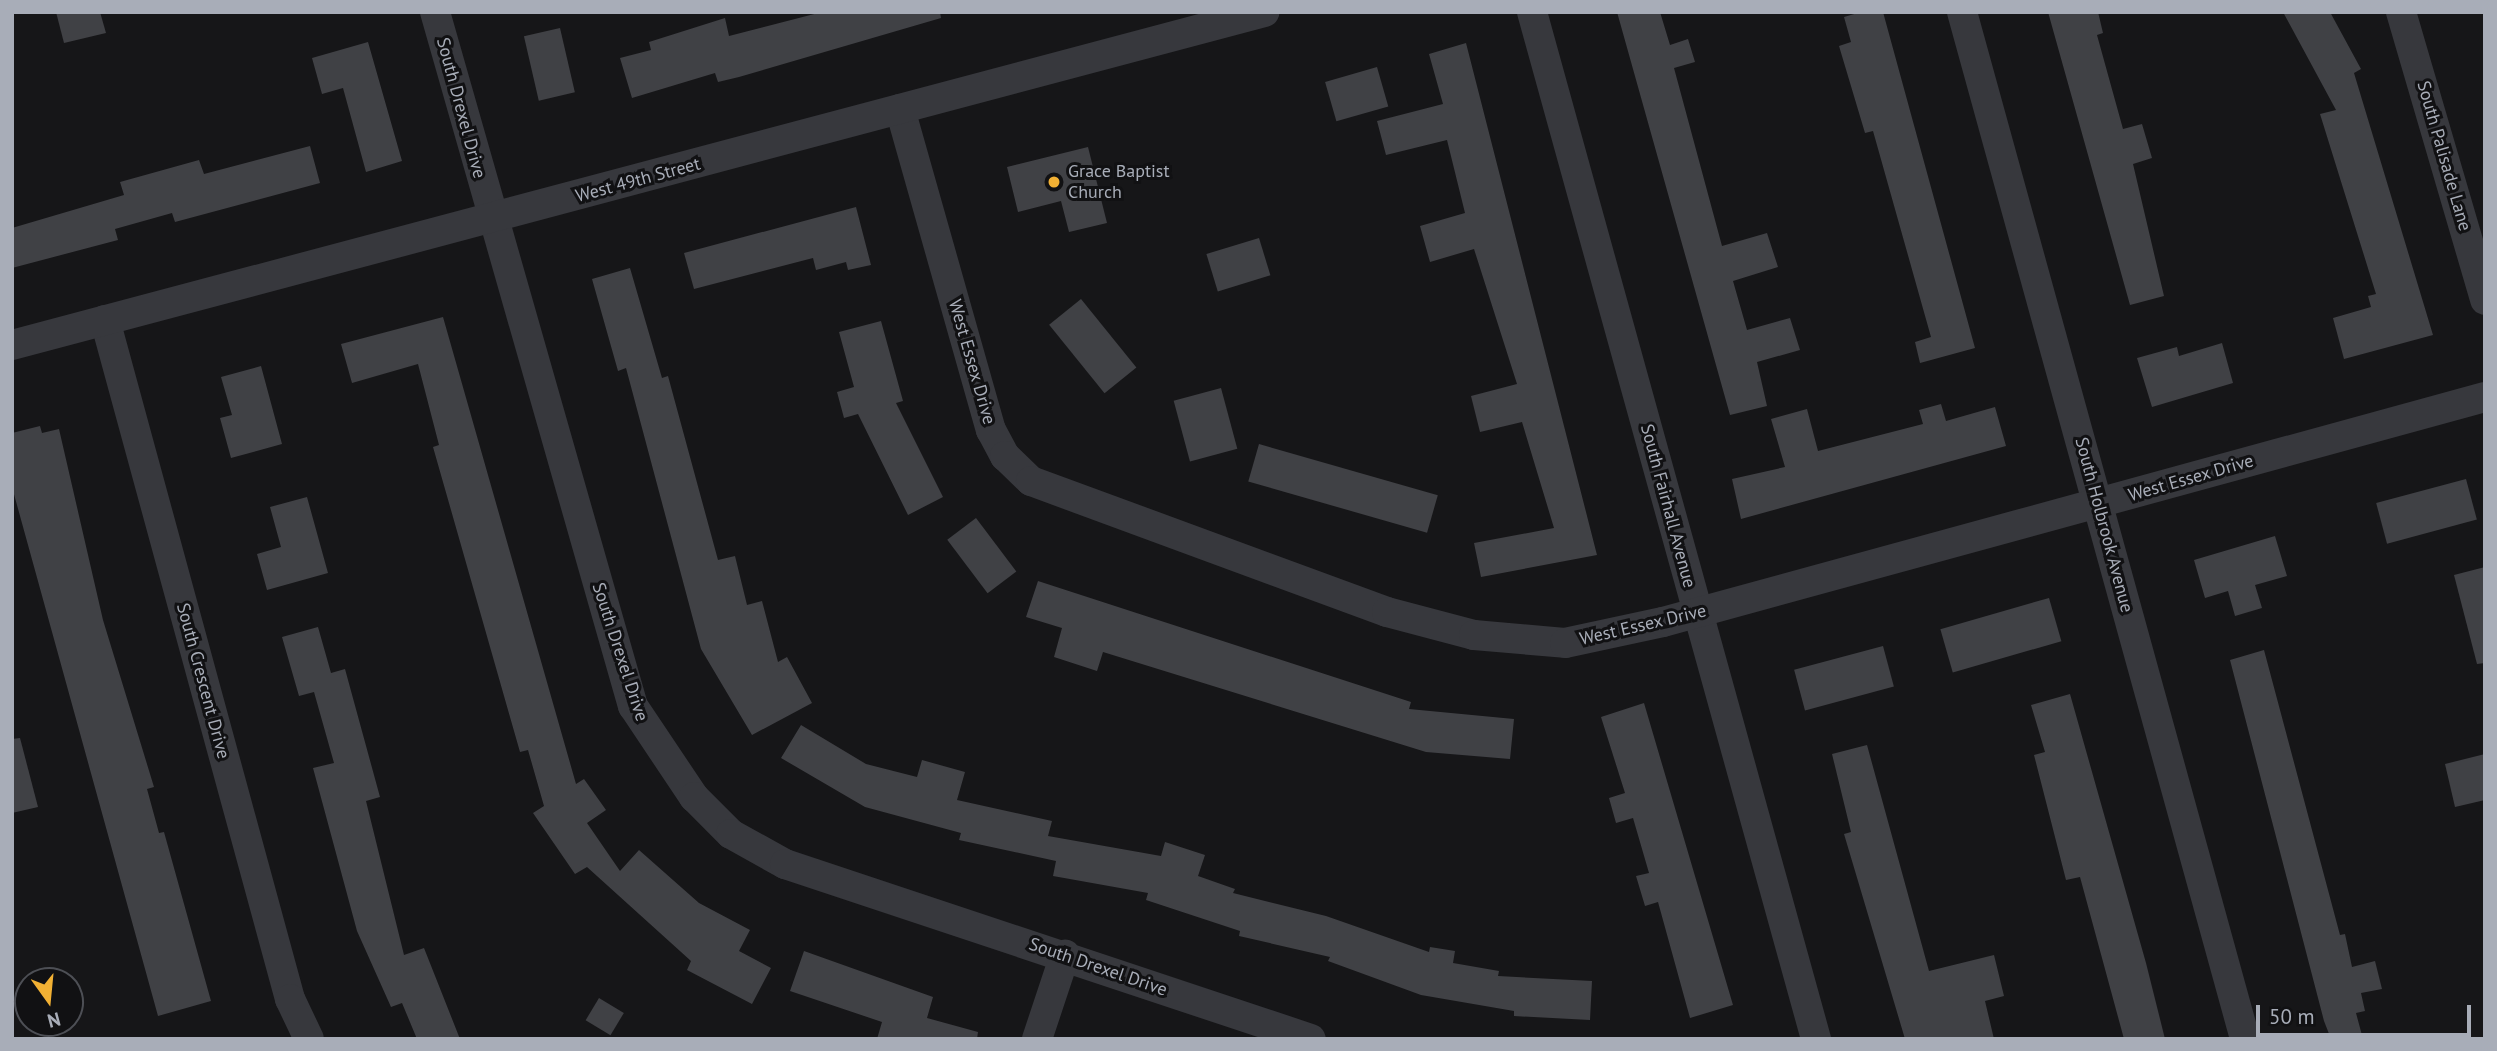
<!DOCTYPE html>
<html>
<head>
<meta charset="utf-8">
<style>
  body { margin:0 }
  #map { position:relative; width:2497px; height:1051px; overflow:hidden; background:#161618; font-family:"PT Sans",sans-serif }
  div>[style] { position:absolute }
  .building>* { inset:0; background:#404145; transform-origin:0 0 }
  .street>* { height:30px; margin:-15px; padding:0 15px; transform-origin:15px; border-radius:15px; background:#37383d }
  .dots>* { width:19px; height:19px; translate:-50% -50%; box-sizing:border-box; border:4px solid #111113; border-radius:50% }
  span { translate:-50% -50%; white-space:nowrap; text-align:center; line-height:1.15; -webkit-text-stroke:6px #111113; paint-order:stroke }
  .street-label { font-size:18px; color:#a8adb8 }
  .poi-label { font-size:18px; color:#a8adb8 }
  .left { translate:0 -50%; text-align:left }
  .frame { position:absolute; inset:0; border:14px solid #a8adb8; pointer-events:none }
  .north { position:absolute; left:14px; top:967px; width:70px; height:70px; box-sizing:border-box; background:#111113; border:2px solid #4d4f55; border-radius:50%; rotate:165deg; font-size:19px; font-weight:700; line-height:28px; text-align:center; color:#a8adb8 }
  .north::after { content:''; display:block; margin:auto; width:24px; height:32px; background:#f2b134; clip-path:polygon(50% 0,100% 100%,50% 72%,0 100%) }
  .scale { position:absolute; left:2256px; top:1005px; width:215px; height:32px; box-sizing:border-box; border:4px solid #a8adb8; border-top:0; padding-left:9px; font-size:21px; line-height:24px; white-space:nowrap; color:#a8adb8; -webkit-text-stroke:5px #111113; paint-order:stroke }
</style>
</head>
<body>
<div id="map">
  <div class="building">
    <div style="clip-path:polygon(56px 12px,100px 12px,106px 33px,64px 43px)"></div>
    <div style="clip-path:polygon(822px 12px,940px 12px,941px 18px,739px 77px,718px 82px,715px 73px,632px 98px,620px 58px,651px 50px,649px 42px,725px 18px,729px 36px)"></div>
    <div style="clip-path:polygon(1617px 12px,1660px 12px,1670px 45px,1688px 39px,1695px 62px,1674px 68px,1722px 246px,1767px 233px,1778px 267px,1733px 281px,1747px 330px,1790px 318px,1800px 350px,1757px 362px,1767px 406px,1730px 415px)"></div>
    <div style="clip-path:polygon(1861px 12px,1883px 12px,1975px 348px,1920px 363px,1915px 342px,1931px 337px,1873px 131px,1865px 133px,1839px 46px,1851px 42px,1844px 17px)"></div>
    <div style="clip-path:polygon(2048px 12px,2098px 12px,2103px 33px,2097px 35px,2123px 129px,2142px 124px,2152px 158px,2133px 164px,2164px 296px,2130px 305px)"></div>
    <div style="clip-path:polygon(2283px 12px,2330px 12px,2361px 69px,2354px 73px,2433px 335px,2344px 359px,2333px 318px,2371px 307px,2368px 296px,2376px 294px,2320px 114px,2336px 110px)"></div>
    <div style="left:560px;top:28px;width:66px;height:37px;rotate:77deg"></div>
    <div style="clip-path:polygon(368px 42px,402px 161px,366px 172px,343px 88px,322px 94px,312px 58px)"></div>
    <div style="clip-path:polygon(1466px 43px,1597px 555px,1481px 577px,1474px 543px,1554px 528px,1522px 422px,1480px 432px,1471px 396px,1517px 384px,1474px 249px,1430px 262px,1420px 226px,1465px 213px,1447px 140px,1386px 155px,1377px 121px,1443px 104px,1429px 54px)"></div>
    <div style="left:1377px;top:67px;width:41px;height:54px;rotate:74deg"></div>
    <div style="clip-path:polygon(310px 146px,320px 183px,175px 222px,172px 213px,115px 229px,118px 240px,12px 268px,12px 228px,124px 195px,120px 182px,199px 160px,204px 174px)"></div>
    <div style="clip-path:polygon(1088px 147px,1107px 223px,1069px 232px,1061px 201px,1018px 212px,1007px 167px)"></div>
    <div style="clip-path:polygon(856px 207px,871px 265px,848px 270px,846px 262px,816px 270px,813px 258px,694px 289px,684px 253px)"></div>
    <div style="left:1259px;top:238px;width:39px;height:55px;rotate:73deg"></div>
    <div style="clip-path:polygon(630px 268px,662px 378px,668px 376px,718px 560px,735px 556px,747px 605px,762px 601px,778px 662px,787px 657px,812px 703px,752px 735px,701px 649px,626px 368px,618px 371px,592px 279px)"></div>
    <div style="left:1081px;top:299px;width:88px;height:41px;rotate:51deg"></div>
    <div style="clip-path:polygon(443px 317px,576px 784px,584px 779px,606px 810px,587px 823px,620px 871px,639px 850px,699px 903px,750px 930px,739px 951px,771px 968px,752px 1004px,687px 970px,691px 961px,587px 867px,575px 874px,533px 813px,544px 806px,528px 750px,520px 752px,433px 447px,439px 445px,418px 364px,352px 383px,341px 344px)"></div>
    <div style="clip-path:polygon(881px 321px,903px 401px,896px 403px,943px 497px,908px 515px,858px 414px,844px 418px,837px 392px,854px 387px,839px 332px)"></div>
    <div style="clip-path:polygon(2222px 343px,2233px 383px,2152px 407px,2137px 358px,2177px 347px,2179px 356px)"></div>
    <div style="clip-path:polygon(261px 366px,282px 444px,231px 458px,220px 418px,232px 415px,221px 377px)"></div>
    <div style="left:1221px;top:388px;width:63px;height:49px;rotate:75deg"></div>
    <div style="clip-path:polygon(1941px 404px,1946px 421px,1995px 407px,2006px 446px,1741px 519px,1732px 479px,1785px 467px,1771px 419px,1807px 409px,1818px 451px,1923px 424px,1919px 410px)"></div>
    <div style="clip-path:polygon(40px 426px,42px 433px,59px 429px,103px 620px,154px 787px,147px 789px,159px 833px,164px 832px,211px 1001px,158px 1016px,12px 487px,12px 433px)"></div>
    <div style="left:1259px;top:444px;width:186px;height:39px;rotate:16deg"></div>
    <div style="left:2466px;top:479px;width:42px;height:93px;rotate:75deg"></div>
    <div style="clip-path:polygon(307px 497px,328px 573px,267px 590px,257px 554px,281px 547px,270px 507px)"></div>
    <div style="left:976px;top:518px;width:67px;height:36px;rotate:53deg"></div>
    <div style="clip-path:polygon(2275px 536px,2287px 576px,2255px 585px,2262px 608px,2235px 616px,2228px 591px,2205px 598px,2194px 560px)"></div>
    <div style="clip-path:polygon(2485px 567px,2485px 663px,2477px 664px,2454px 575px)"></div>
    <div style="clip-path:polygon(1038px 581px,1411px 702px,1409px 709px,1514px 719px,1510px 759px,1426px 752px,1103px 652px,1097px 671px,1054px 657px,1062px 628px,1026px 617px)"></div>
    <div style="left:2049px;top:598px;width:45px;height:113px;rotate:74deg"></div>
    <div style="clip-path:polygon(318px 627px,331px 673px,345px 669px,380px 797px,366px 801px,404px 955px,424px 948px,460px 1039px,417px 1039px,402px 1003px,391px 1007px,357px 931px,313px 768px,334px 763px,314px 692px,299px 696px,282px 637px)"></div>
    <div style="left:1883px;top:646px;width:42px;height:92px;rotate:75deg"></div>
    <div style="clip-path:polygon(2264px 650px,2340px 935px,2345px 934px,2352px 967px,2375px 961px,2382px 989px,2361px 993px,2365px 1011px,2356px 1013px,2363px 1039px,2331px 1039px,2324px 1021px,2230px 660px)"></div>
    <div style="clip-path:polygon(2070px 694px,2146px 963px,2165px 1039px,2124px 1039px,2080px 877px,2066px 880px,2034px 755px,2045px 752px,2031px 705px)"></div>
    <div style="clip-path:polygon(1644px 703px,1733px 1005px,1690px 1018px,1658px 902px,1645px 906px,1636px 876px,1649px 873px,1633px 818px,1616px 823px,1609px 798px,1625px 793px,1601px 717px)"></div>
    <div style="clip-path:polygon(801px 725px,866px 764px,917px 777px,922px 760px,965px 772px,957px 800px,1052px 821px,1048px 836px,1161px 856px,1165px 842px,1205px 855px,1198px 876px,1235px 889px,1233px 893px,1326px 916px,1429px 952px,1430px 947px,1455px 951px,1453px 963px,1499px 971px,1498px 976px,1592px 981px,1590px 1020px,1514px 1016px,1514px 1011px,1421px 995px,1328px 961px,1330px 957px,1239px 936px,1240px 931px,1146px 900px,1148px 893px,1053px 876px,1056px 861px,959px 840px,961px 833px,865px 807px,781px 758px)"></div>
    <div style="clip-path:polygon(20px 738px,38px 807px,12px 813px,12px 739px)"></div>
    <div style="clip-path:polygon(1867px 745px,1929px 971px,1994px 955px,2004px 996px,1985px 1001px,1994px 1039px,1905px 1039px,1844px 834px,1851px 832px,1832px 754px)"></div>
    <div style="clip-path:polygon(2485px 754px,2485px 800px,2455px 807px,2445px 764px)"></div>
    <div style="clip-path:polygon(804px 951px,933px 997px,927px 1018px,978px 1032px,977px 1039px,877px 1039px,882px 1022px,790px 991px)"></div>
    <div style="left:599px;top:998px;width:29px;height:26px;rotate:31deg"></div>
  </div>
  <div class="street">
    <div style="left:435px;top:12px;width:722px;rotate:74.08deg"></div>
    <div style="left:633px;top:706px;width:110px;rotate:56.2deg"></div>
    <div style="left:694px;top:797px;width:52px;rotate:45deg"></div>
    <div style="left:731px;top:834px;width:62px;rotate:29.1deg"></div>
    <div style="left:785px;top:864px;width:554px;rotate:18.4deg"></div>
    <div style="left:1532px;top:12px;width:1066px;rotate:74.54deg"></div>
    <div style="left:1962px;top:12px;width:1065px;rotate:74.59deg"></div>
    <div style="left:2401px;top:12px;width:300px;rotate:73.7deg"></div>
    <div style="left:900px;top:109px;width:334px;rotate:74.2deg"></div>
    <div style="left:991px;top:430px;width:30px;rotate:62deg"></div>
    <div style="left:1005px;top:456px;width:36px;rotate:44deg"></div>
    <div style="left:1031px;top:481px;width:379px;rotate:20.2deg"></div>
    <div style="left:1387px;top:612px;width:90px;rotate:14.8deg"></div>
    <div style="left:1474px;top:635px;width:91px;rotate:5deg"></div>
    <div style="left:1565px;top:643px;width:100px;rotate:-12.1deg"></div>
    <div style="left:1663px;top:622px;width:852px;rotate:-15.31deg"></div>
    <div style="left:105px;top:320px;width:704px;rotate:74.76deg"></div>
    <div style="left:290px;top:999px;width:44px;rotate:64.6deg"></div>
    <div style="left:12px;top:345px;width:1296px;rotate:-14.89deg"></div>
    <div style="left:1037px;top:1039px;width:89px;rotate:-71.6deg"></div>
  </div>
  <div class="dots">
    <div style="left:1054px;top:182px;background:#f2b134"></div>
  </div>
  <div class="street-label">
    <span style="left:461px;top:108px;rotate:75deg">South Drexel Drive</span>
    <span style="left:2444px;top:156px;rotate:74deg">South Palisade Lane</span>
    <span style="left:638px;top:180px;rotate:-15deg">West 49th Street</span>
    <span style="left:972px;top:362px;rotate:74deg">West Essex Drive</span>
    <span style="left:2191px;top:478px;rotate:-16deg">West Essex Drive</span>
    <span style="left:1668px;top:506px;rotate:75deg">South Fairhall Avenue</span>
    <span style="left:2104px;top:525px;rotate:75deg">South Holbrook Avenue</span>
    <span style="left:1643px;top:625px;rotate:-13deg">West Essex Drive</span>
    <span style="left:620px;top:652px;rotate:72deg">South Drexel Drive</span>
    <span style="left:203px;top:681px;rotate:75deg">South Crescent Drive</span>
    <span style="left:1098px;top:967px;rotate:19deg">South Drexel Drive</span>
  </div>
  <div class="poi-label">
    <span class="left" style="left:1068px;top:182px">Grace Baptist<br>Church</span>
  </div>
  <div class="frame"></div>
  <div class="north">N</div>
  <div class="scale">50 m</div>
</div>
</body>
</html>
